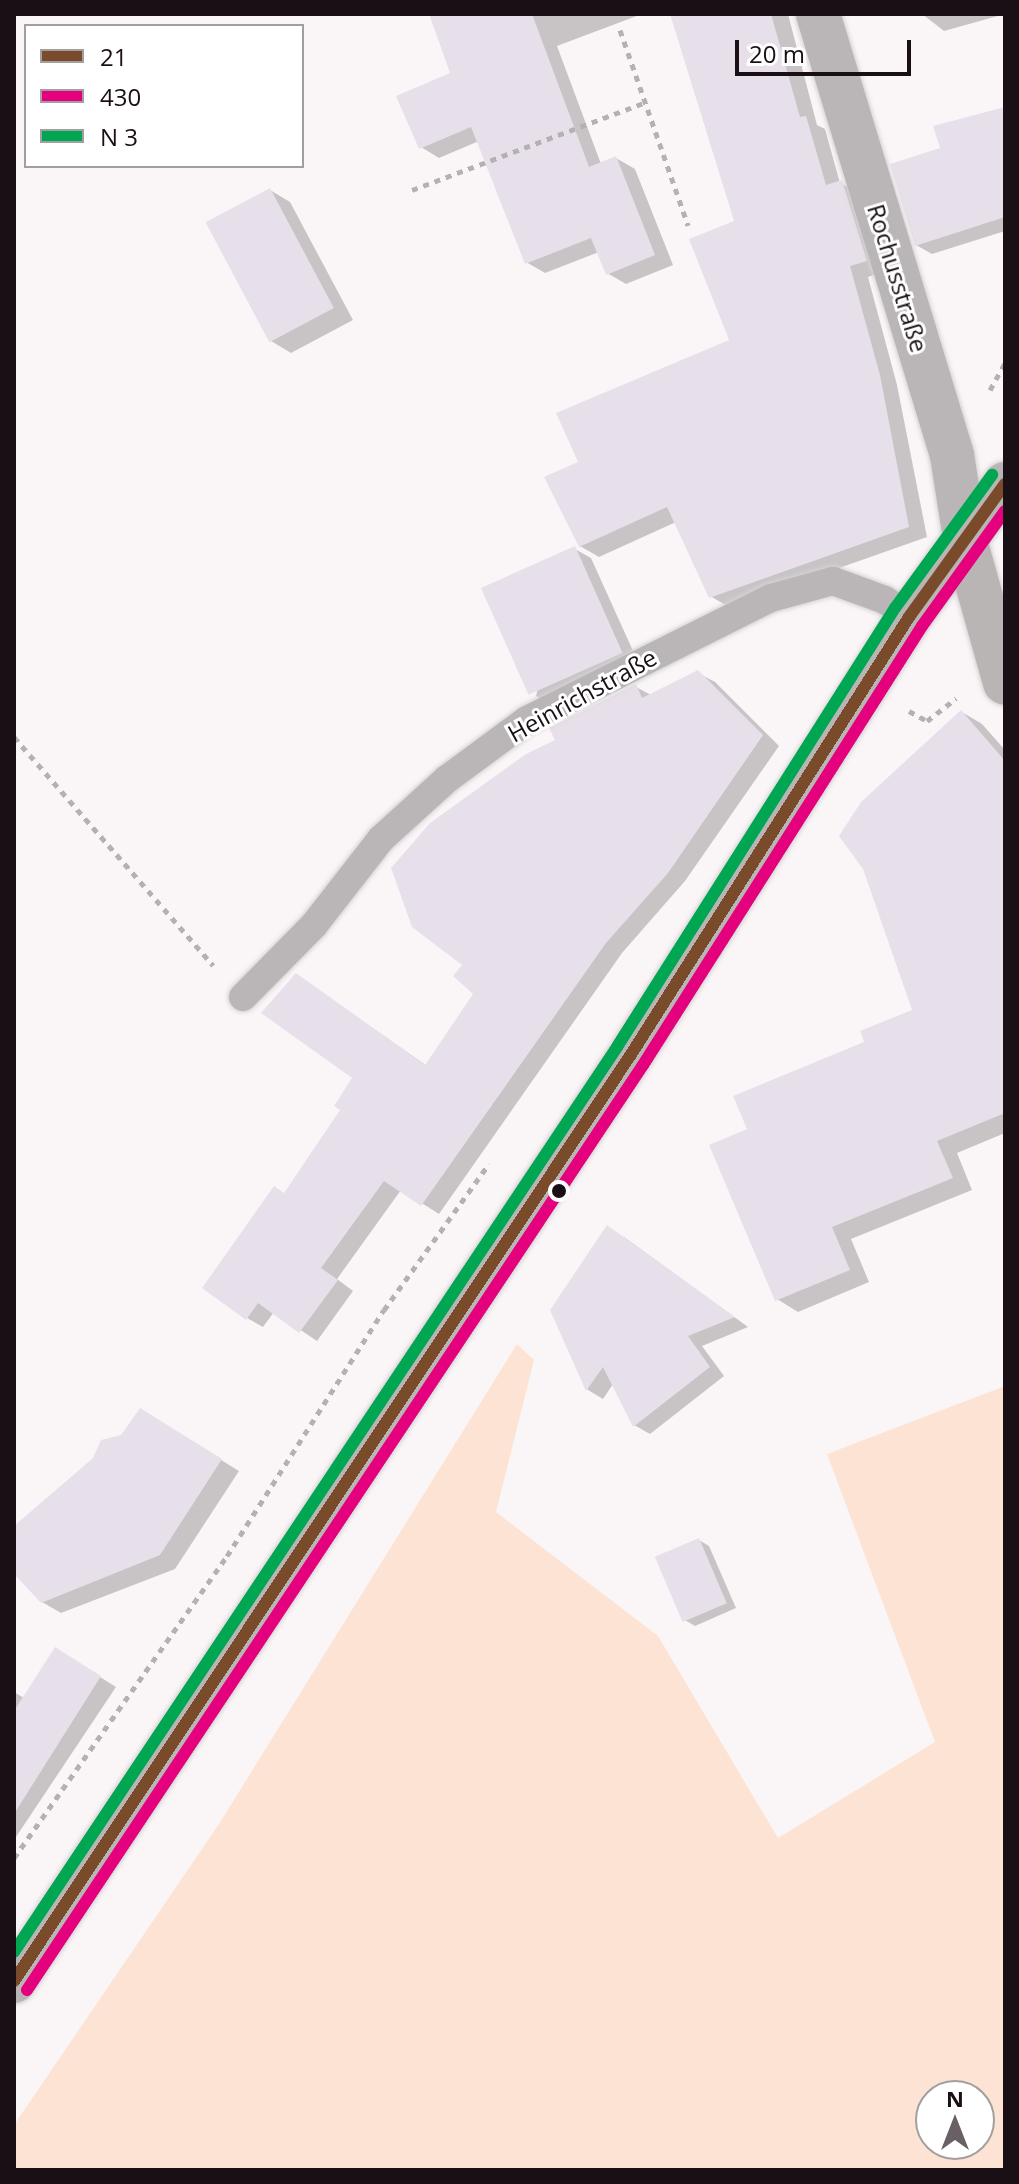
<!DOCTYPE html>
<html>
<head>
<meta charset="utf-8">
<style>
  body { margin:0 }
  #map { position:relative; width:1019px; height:2184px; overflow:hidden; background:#faf6f8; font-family:"Open Sans",sans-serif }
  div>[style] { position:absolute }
  .green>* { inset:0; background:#fde3d4 }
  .shadow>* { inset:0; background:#0003 }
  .building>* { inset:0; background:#e7e0ea; transform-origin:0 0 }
  .path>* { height:5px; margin-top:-2.5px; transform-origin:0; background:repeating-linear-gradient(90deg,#b5b0b2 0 6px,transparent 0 12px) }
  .roads { filter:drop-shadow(0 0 2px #d5d2d4) drop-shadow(0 0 2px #d5d2d4) }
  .service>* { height:28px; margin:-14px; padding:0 14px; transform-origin:14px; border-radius:14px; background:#bab5b7 }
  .minor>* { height:44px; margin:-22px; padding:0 22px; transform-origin:22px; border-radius:22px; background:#bab5b7 }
  .secondary>* { height:44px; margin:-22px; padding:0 22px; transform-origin:22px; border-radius:22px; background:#bab5b5 }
  .bus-1>* { height:12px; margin:-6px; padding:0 6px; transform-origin:6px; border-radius:6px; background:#7a4b2a }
  .bus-2>* { height:12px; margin:-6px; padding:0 6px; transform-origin:6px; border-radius:6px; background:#e5007d }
  .bus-3>* { height:12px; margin:-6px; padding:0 6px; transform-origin:6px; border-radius:6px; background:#00a651 }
  .dots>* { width:22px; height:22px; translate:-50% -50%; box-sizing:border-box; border:4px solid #fff; border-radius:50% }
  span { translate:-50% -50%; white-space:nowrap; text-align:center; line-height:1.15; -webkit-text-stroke:6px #fff; paint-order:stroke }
  .street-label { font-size:24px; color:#1a0f15 }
  .frame { position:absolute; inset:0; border:16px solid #1a0f15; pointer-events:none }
  .legend { position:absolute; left:24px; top:24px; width:280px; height:144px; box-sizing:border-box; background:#fff; border:2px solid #a39fa1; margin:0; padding:10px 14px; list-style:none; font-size:24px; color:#1a0f15 }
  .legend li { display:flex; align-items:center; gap:16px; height:40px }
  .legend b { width:40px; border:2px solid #a39fa1 }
  .north { position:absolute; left:915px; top:2080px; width:80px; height:80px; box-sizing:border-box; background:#fff; border:2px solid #a39fa1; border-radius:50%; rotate:0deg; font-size:22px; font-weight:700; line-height:32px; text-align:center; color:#1a0f15 }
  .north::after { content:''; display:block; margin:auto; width:28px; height:36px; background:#686064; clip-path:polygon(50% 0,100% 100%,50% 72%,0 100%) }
  .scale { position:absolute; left:735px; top:40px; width:176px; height:36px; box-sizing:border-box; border:4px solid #1a0f15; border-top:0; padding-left:10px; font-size:24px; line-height:28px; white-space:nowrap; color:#1a0f15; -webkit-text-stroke:6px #fff; paint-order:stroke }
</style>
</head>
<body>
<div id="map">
  <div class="green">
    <div style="clip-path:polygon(evenodd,517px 1344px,534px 1360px,496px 1512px,658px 1636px,778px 1838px,935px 1742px,827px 1454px,1005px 1386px,1005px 2170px,14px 2170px,14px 2125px,219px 1824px,517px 1344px,931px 2096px,979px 2096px,979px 2144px,931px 2144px,931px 2096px)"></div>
  </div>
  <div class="shadow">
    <div style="clip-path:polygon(431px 14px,642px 14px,557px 46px,601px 164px,616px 158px,635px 169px,673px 265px,626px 284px,607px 273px,599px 252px,545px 273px,526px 262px,479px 141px,439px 158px,421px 147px,452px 74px)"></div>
    <div style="clip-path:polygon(673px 14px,788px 14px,817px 125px,825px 129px,840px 183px,861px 193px,885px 271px,868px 277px,897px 385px,927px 537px,729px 607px,710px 596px,676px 522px,599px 557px,580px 546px,580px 463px,732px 341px,736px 222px)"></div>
    <div style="clip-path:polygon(922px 14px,1005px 14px,944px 31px)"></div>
    <div style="clip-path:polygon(1005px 109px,1005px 231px,932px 254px,916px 245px,942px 149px)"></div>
    <div style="clip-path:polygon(270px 190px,290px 202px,353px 320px,291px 353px,271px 341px)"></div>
    <div style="clip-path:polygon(575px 549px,591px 558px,638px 662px,552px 705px,536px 696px)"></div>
    <div style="clip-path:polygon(698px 673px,715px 682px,779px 746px,685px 881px,622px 953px,439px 1214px,401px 1190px,337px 1279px,353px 1291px,317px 1341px,274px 1312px,263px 1327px,247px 1318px,285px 1194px,342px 1110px,355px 1077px,297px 975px,427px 1066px,476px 994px,465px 965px,558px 741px,636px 687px,651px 695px)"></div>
    <div style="clip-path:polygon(962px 712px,982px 724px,1005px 750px,1005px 1133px,957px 1153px,972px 1190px,851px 1239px,869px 1282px,798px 1312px,777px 1299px,749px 1130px,914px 1011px)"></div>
    <div style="clip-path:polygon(624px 1237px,748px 1327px,702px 1346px,724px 1376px,650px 1434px,634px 1425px,613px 1384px,603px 1399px,588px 1390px,553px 1310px)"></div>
    <div style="clip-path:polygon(158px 1421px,239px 1471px,175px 1569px,61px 1613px,42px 1602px,14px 1571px,14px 1528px,122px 1437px)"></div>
    <div style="clip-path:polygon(699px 1540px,709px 1546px,736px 1608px,695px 1626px,685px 1620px)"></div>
    <div style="clip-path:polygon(71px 1659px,116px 1687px,14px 1840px,14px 1692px,24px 1698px)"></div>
  </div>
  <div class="building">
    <div style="clip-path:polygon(429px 14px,532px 14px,589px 167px,616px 156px,655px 255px,606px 275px,591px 238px,525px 264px,471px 127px,419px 149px,396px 96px,450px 73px)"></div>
    <div style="clip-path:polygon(670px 14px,771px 14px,800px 117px,806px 116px,826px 185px,842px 180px,867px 261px,850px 266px,880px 375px,909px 527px,709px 598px,667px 507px,579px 547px,544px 477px,578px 462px,556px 413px,729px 340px,689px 239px,734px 221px)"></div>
    <div style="clip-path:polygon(1005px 107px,1005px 217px,915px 246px,890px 164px,940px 148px,933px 126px)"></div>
    <div style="left:270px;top:188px;width:136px;height:73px;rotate:62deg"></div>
    <div style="left:575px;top:546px;width:117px;height:103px;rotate:66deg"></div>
    <div style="clip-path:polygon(698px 670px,763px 735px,668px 873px,606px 943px,421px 1206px,384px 1181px,321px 1268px,338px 1280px,299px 1333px,258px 1303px,246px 1320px,202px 1288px,274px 1186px,284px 1193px,340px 1110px,334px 1106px,352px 1078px,261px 1013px,296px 973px,425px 1065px,473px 994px,453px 976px,462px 965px,412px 927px,391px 868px,430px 823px,526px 754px,555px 740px,549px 728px,636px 684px,642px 698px)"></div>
    <div style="clip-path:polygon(961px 710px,1005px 761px,1005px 1113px,937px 1141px,953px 1178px,832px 1227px,850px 1270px,775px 1301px,709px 1145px,747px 1129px,733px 1096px,864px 1042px,860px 1031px,912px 1010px,863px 869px,839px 836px,861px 802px)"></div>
    <div style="clip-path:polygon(607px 1225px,735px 1317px,688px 1336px,710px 1367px,633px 1427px,603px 1367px,586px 1391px,550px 1310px)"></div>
    <div style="clip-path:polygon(140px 1408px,222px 1459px,160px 1555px,41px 1603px,14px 1574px,14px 1526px,93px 1458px,101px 1440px,121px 1435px)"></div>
    <div style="left:699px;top:1538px;width:71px;height:48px;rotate:67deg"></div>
    <div style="clip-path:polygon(55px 1647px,101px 1676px,14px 1814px,14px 1711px)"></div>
  </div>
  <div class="path">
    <div style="left:620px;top:30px;width:207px;rotate:70.8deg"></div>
    <div style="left:412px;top:190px;width:248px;rotate:-20.6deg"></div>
    <div style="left:990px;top:390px;width:31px;rotate:-61deg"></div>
    <div style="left:909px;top:711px;width:21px;rotate:29deg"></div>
    <div style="left:927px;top:721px;width:37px;rotate:-38deg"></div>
    <div style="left:14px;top:737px;width:303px;rotate:48.9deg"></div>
    <div style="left:14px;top:1858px;width:370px;rotate:-54.8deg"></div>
    <div style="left:227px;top:1556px;width:292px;rotate:-57.5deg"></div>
    <div style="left:384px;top:1310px;width:180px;rotate:-54.3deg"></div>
  </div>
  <div class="roads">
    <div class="service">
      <div style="left:243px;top:997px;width:101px;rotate:-45.4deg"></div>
      <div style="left:314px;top:925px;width:109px;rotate:-52.1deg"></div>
      <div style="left:381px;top:839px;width:89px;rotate:-42.3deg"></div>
      <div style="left:447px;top:779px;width:99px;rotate:-36.4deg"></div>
      <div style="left:527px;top:720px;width:273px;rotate:-26.6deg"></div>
      <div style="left:771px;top:598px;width:64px;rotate:-15.3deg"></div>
      <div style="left:833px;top:581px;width:55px;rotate:20.1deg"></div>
      <div style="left:885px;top:600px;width:29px;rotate:35deg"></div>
    </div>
    <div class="minor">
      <div style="left:818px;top:14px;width:461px;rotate:73.1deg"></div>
      <div style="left:952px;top:455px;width:90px;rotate:81.1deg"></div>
    </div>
    <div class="secondary">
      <div style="left:966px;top:544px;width:144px;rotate:74.3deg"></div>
      <div style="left:14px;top:1981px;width:1111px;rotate:-56.34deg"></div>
      <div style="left:630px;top:1056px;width:520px;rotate:-57.56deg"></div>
      <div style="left:909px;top:617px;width:164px;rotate:-54.2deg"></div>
    </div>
  </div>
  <div class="bus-1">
    <div style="left:14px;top:1981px;width:1111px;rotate:-56.34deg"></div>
    <div style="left:630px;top:1056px;width:520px;rotate:-57.56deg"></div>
    <div style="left:909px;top:617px;width:164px;rotate:-54.2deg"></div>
  </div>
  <div class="bus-2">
    <div style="left:27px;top:1990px;width:1111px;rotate:-56.34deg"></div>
    <div style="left:643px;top:1065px;width:520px;rotate:-57.56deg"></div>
    <div style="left:922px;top:626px;width:142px;rotate:-54.2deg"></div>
  </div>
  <div class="bus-3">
    <div style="left:14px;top:1952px;width:1087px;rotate:-56.32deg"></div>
    <div style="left:617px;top:1047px;width:520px;rotate:-57.66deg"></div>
    <div style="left:895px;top:608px;width:165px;rotate:-53.9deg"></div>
  </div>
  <div class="dots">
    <div style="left:559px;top:1191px;background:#1a0f15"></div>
  </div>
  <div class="street-label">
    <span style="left:898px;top:278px;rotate:73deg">Rochusstraße</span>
    <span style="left:582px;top:695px;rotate:-29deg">Heinrichstraße</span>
  </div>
  <div class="frame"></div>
  <ul class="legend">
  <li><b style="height:10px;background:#7a4b2a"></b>21</li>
  <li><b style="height:10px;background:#e5007d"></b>430</li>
  <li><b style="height:10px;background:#00a651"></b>N 3</li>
  </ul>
  <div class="north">N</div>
  <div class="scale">20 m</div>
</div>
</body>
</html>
